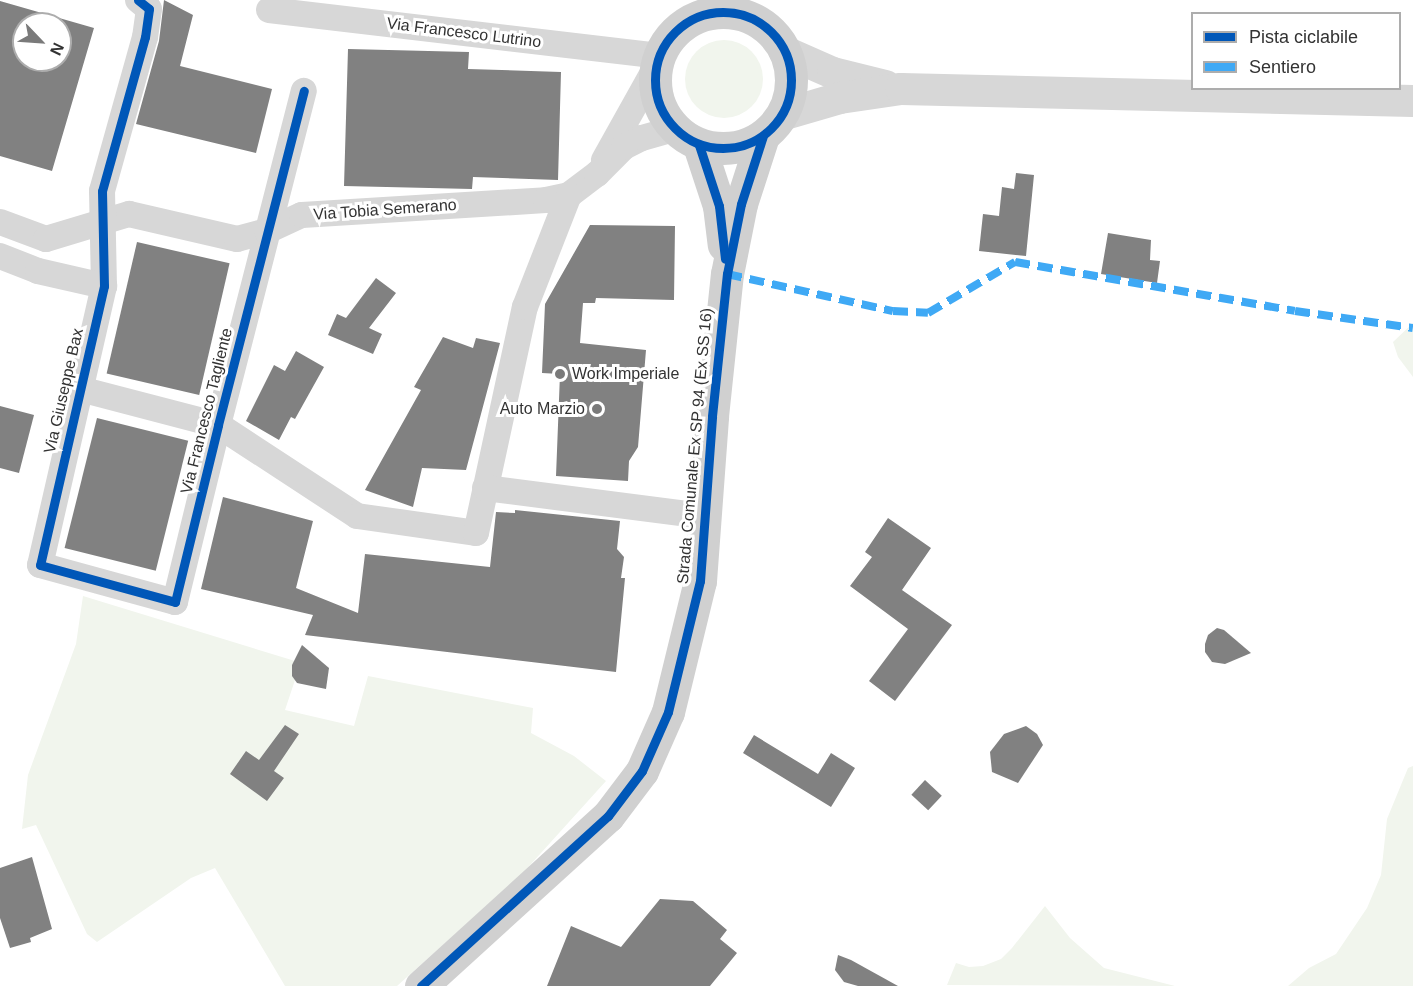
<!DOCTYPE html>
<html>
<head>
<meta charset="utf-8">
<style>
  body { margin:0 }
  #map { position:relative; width:1413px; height:986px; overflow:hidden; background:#fff; font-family:Helvetica,sans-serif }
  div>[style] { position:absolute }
  .green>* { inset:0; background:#f1f5ed }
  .round { border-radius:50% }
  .building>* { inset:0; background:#818181; transform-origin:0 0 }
  .minor>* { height:26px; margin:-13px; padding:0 13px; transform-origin:13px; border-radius:13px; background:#d7d7d7 }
  .tertiary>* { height:32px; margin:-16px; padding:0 16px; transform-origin:16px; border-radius:16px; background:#d7d7d7 }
  .secondary>* { height:33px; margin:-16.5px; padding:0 16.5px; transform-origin:16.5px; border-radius:16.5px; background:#d0d0d0 }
  .secondary>.ring { margin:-16.5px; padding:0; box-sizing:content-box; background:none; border:33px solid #d0d0d0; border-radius:50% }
  .quiet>* { height:8px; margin-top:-4px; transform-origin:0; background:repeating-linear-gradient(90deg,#3fa9f5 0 15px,transparent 0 23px) }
  .cycleway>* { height:9px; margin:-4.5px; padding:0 4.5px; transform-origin:4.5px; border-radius:4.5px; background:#0057b8 }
  .cycleway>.ring { margin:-4.5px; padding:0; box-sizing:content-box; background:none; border:9px solid #0057b8; border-radius:50% }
  .dots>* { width:16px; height:16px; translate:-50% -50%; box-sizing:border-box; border:3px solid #fff; border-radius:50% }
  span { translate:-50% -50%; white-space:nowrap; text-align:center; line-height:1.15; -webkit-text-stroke:6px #fff; paint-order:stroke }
  .street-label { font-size:16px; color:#333 }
  .poi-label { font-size:16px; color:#333 }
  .left { translate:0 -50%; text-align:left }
  .right { translate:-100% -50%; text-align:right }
  .legend { position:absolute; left:1191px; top:12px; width:210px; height:78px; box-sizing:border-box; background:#fff; border:2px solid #adadad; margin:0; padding:8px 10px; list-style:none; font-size:18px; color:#333 }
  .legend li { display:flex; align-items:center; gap:12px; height:30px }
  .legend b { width:30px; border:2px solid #adadad }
  .north { position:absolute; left:12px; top:12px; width:60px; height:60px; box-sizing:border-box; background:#fff; border:2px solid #adadad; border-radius:50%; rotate:115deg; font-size:16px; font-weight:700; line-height:24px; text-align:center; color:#333 }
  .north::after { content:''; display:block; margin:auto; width:21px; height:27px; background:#7a7a7a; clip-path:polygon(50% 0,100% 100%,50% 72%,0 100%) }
</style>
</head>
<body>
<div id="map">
  <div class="green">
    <div class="round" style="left:685px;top:40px;width:78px;height:78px"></div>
    <div style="clip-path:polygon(1413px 323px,1413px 377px,1398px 357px,1393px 342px)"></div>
    <div style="clip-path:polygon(83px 596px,295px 661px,292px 665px,295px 680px,285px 710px,354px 726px,368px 676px,533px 708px,531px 733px,574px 756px,606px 781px,522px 874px,397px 986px,285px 986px,215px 868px,191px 878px,97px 942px,87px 934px,36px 825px,22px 829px,28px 775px,76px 644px)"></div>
    <div style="clip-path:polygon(1413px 766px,1413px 986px,1288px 986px,1309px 968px,1336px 954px,1367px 908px,1381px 875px,1387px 819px,1408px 768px)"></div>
    <div style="clip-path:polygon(1045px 906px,1070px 938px,1104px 968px,1175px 986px,947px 985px,956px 963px,969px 967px,983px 966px,1001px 959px,1012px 948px)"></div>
  </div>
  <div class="building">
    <div style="clip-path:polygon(164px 0,193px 15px,180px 66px,272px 89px,256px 153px,136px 124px,159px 41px)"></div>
    <div style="clip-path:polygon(evenodd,0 1px,94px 28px,52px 171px,0 156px,0 1px,24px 24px,60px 24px,60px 60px,24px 60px,24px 24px)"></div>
    <div style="clip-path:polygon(348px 49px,469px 52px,468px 69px,561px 72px,558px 180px,473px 177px,472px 189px,344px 186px)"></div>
    <div style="clip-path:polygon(1016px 173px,1034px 175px,1026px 256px,979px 251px,983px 214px,999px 216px,1002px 187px,1014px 189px)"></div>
    <div style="clip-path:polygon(590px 225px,675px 226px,674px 300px,596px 298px,595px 303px,583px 303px,580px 343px,646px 350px,638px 447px,629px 461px,628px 481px,556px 476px,560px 374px,542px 373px,545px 304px)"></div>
    <div style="clip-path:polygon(1108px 233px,1151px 240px,1150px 260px,1160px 261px,1157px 283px,1101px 274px)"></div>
    <div style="left:137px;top:242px;width:95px;height:135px;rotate:13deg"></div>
    <div style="clip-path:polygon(376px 278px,396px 293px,369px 328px,382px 334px,373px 354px,328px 335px,337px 314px,346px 318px)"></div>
    <div style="clip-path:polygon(443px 337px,473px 348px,476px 338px,500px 343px,466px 470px,422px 468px,413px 507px,365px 490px,421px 390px,414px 387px)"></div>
    <div style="clip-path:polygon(296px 351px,324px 367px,295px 419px,291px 417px,279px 440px,246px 421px,274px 365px,285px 371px)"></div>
    <div style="clip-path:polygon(0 406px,34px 415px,19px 473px,0 468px)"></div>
    <div style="left:97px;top:418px;width:94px;height:134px;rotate:14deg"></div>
    <div style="clip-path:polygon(223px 497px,313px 521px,296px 588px,358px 613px,365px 554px,490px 567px,496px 512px,515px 513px,515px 510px,620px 521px,617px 549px,624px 557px,621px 578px,625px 578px,616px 672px,305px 635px,313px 615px,201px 589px)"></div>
    <div style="clip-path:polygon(888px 518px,931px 548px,902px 590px,952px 625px,895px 701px,869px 681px,908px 629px,850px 586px,872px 557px,865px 552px)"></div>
    <div style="clip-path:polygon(1217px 628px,1224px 630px,1251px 653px,1225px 664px,1212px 662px,1205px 652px,1205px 644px,1208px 635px)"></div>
    <div style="clip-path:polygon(302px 645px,329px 668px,326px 689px,297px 683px,292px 676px,292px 665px)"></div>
    <div style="clip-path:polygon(285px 725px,299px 734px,274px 771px,284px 778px,267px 801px,230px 774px,246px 751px,259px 760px)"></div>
    <div style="clip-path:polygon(1026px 726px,1037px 734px,1043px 745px,1018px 783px,992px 772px,990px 752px,1004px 734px)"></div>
    <div style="clip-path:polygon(754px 735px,818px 774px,831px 753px,855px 768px,831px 807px,743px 753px)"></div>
    <div style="left:925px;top:780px;width:23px;height:20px;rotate:43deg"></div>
    <div style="clip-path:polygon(32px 857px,52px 929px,30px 938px,31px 942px,10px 948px,0 918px,0 868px)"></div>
    <div style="clip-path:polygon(660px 899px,693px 901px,727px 930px,720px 939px,737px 953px,710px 986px,547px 986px,571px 926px,621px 947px)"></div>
    <div style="clip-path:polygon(838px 955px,851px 960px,898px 986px,858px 986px,844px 982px,835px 970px)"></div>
  </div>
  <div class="minor">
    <div style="left:138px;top:0;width:14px;rotate:39deg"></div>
    <div style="left:149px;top:9px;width:28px;rotate:98deg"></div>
    <div style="left:145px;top:37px;width:160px;rotate:105.6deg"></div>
    <div style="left:102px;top:191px;width:95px;rotate:88.8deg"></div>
    <div style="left:104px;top:286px;width:286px;rotate:102.9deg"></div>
    <div style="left:40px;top:565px;width:140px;rotate:15.3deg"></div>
    <div style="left:175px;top:602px;width:182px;rotate:-76.3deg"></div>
    <div style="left:218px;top:425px;width:345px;rotate:-75.6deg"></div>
    <div style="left:269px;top:10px;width:393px;rotate:6.7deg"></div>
    <div style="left:604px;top:160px;width:107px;rotate:-60.8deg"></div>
    <div style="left:0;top:222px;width:49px;rotate:20.3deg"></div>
    <div style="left:46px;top:239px;width:87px;rotate:-16.8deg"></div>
    <div style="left:129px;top:214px;width:111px;rotate:13deg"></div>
    <div style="left:237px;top:239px;width:31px;rotate:-15deg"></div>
    <div style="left:267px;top:231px;width:38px;rotate:-25deg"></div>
    <div style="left:302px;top:215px;width:244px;rotate:-3.5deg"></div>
    <div style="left:546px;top:200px;width:24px;rotate:-12deg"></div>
    <div style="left:569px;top:195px;width:35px;rotate:-37deg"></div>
    <div style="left:597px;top:174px;width:38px;rotate:-45deg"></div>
    <div style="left:624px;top:147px;width:20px;rotate:-27deg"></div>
    <div style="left:642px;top:138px;width:33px;rotate:-16deg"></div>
    <div style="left:0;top:256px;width:41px;rotate:21.5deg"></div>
    <div style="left:38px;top:271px;width:68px;rotate:12.8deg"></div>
    <div style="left:80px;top:389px;width:143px;rotate:14.6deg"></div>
    <div style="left:218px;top:425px;width:166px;rotate:33.2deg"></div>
    <div style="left:357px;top:516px;width:120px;rotate:8.1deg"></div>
    <div style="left:476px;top:533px;width:231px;rotate:-77.8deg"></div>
    <div style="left:525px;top:307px;width:120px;rotate:-68.6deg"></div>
    <div style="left:485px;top:488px;width:221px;rotate:7.3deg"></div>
  </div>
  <div class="tertiary">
    <div style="left:785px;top:52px;width:52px;rotate:23.6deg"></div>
    <div style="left:833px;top:73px;width:54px;rotate:14deg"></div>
    <div style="left:782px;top:115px;width:60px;rotate:-16.3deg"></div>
    <div style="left:840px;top:98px;width:62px;rotate:-8.4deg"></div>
    <div style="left:901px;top:89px;width:512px;rotate:1.34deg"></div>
  </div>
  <div class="secondary">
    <div class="ring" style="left:655px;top:12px;width:103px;height:103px"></div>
    <div style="left:699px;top:145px;width:64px;rotate:71.8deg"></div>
    <div style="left:719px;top:206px;width:39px;rotate:83deg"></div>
    <div style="left:421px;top:986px;width:253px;rotate:-42.3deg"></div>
    <div style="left:608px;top:816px;width:56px;rotate:-52.9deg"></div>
    <div style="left:642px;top:771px;width:64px;rotate:-66.2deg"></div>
    <div style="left:668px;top:712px;width:135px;rotate:-76.3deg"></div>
    <div style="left:700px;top:581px;width:165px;rotate:-85.8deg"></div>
    <div style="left:712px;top:416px;width:143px;rotate:-84deg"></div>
    <div style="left:727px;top:274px;width:71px;rotate:-78.7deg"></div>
    <div style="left:741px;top:204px;width:71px;rotate:-72.1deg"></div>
  </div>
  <div class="quiet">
    <div style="left:727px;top:274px;width:170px;rotate:12.6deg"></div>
    <div style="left:893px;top:311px;width:35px;rotate:3deg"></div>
    <div style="left:928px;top:313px;width:101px;rotate:-30.4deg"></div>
    <div style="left:1015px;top:262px;width:284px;rotate:9.9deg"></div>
    <div style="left:1295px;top:311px;width:119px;rotate:8.2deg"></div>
  </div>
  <div class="cycleway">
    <div style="left:138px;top:0;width:14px;rotate:39deg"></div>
    <div style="left:149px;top:9px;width:28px;rotate:98deg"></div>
    <div style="left:145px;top:37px;width:160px;rotate:105.6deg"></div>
    <div style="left:102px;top:191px;width:95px;rotate:88.8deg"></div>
    <div style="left:104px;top:286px;width:286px;rotate:102.9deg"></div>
    <div style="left:40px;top:565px;width:140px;rotate:15.3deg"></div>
    <div style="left:175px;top:602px;width:182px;rotate:-76.3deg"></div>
    <div style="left:218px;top:425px;width:345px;rotate:-75.6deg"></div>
    <div class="ring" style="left:655px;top:12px;width:127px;height:127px"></div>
    <div style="left:699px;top:145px;width:64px;rotate:71.8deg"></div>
    <div style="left:719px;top:206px;width:53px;rotate:83.5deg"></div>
    <div style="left:421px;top:986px;width:253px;rotate:-42.3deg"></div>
    <div style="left:608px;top:816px;width:56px;rotate:-52.9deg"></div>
    <div style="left:642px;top:771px;width:64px;rotate:-66.2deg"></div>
    <div style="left:668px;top:712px;width:135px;rotate:-76.3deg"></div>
    <div style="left:700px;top:581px;width:165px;rotate:-85.8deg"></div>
    <div style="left:712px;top:416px;width:143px;rotate:-84deg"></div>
    <div style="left:727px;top:274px;width:71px;rotate:-78.7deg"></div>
    <div style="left:741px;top:204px;width:71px;rotate:-72.1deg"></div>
  </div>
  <div class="dots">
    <div style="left:560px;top:374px;background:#7a7a7a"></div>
    <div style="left:597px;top:409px;background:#7a7a7a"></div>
  </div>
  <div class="street-label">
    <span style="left:464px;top:33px;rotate:7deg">Via Francesco Lutrino</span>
    <span style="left:385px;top:210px;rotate:-4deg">Via Tobia Semerano</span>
    <span style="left:64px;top:391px;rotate:-77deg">Via Giuseppe Bax</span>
    <span style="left:207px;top:411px;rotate:-76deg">Via Francesco Tagliente</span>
    <span style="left:695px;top:446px;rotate:-85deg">Strada Comunale Ex SP 94 (Ex SS 16)</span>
  </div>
  <div class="poi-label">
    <span class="left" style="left:572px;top:374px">Work Imperiale</span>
    <span class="right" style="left:585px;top:409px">Auto Marzio</span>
  </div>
  <ul class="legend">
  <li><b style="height:8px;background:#0057b8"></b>Pista ciclabile</li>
  <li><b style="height:8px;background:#3fa9f5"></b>Sentiero</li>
  </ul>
  <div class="north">N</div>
</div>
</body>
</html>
